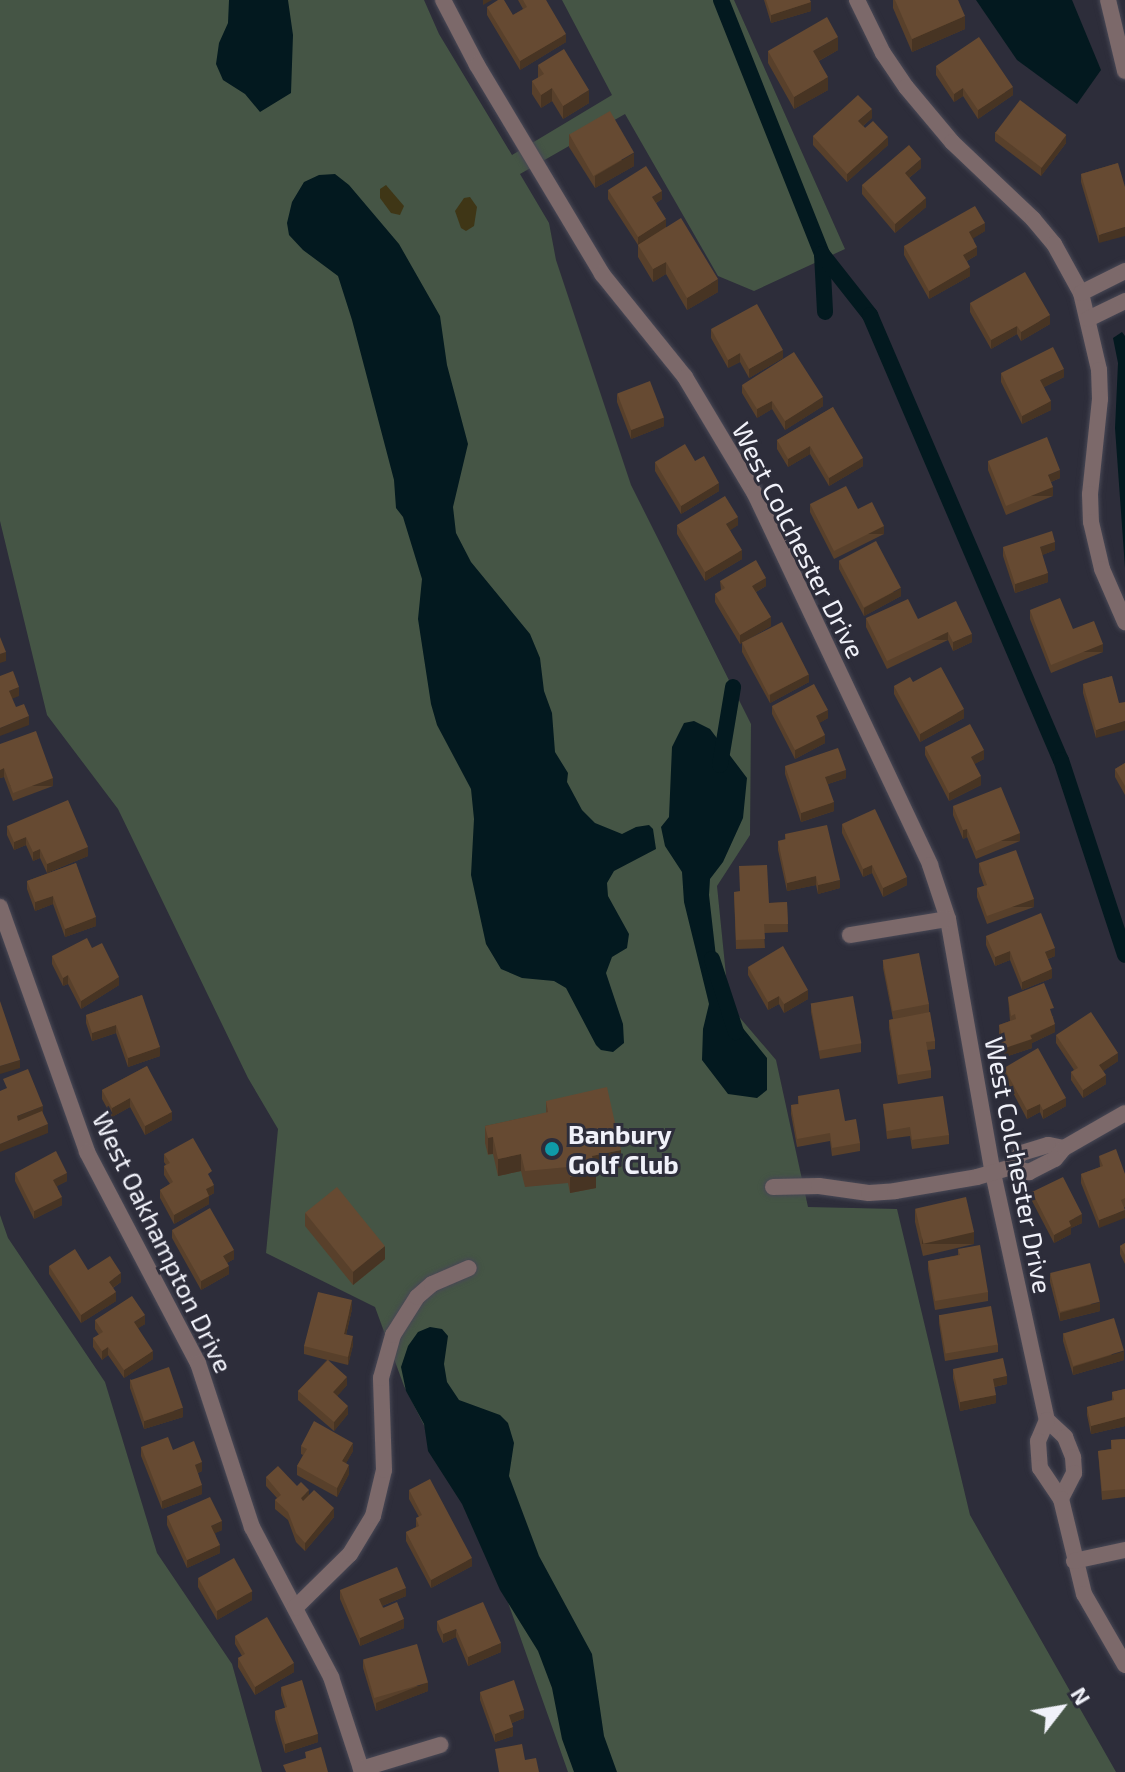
<!DOCTYPE html>
<html>
<head>
<meta charset="utf-8">
<style>
  body { margin:0 }
  #map { position:relative; width:1125px; height:1772px; overflow:hidden; background:#2d2d3a; font-family:"Exo 2",sans-serif }
  div>[style] { position:absolute }
  .green>* { inset:0; background:#455545 }
  .sand>* { inset:0; background:#3f3616 }
  .water>* { inset:0; background:#03191f }
  .canal>* { height:16px; margin:-8px; padding:0 8px; transform-origin:8px; border-radius:8px; background:#03191f }
  .roads { filter:drop-shadow(0 0 2px #484855) drop-shadow(0 0 2px #484855) }
  .street>* { height:16px; margin:-8px; padding:0 8px; transform-origin:8px; border-radius:8px; background:#7c696a }
  .wall>* { inset:0; background:#58402b }
  .shaded-wall>* { inset:0; background:#473423; transform-origin:0 0 }
  .building>* { inset:0; background:#664a32; transform-origin:0 0 }
  .dots>* { width:22px; height:22px; translate:-50% -50%; box-sizing:border-box; border:4px solid #2d2d3a; border-radius:50% }
  span { translate:-50% -50%; white-space:nowrap; text-align:center; line-height:1.15; -webkit-text-stroke:6px #2d2d3a; paint-order:stroke }
  .street-label { font-size:26px; color:#f0f1f9 }
  .poi-label { font-size:26px; color:#f0f1f9; font-weight:700 }
  .left { translate:0 -50%; text-align:left }
  .north { position:absolute; left:1021px; top:1668px; width:80px; height:80px; -webkit-text-stroke:6px #2d2d3a; paint-order:stroke; rotate:59deg; font-size:22px; font-weight:700; line-height:32px; text-align:center; color:#f0f1f9 }
  .north::after { content:''; display:block; margin:auto; width:28px; height:36px; background:#f0f1f9; clip-path:polygon(50% 0,100% 100%,50% 72%,0 100%) }
</style>
</head>
<body>
<div id="map">
  <div class="green">
    <div style="clip-path:polygon(0 0,424px 0,439px 34px,512px 155px,612px 95px,562px 0,734px 0,845px 249px,754px 291px,718px 276px,625px 114px,520px 174px,549px 223px,556px 260px,631px 485px,751px 724px,750px 835px,717px 886px,729px 1005px,776px 1060px,808px 1207px,897px 1209px,970px 1515px,1116px 1772px,568px 1772px,493px 1560px,404px 1386px,375px 1307px,266px 1253px,278px 1129px,248px 1078px,118px 809px,47px 715px,0 521px)"></div>
    <div style="clip-path:polygon(0 1215px,8px 1238px,105px 1382px,157px 1553px,232px 1664px,262px 1772px,0 1772px)"></div>
  </div>
  <div class="sand">
    <div style="clip-path:polygon(386px 185px,404px 206px,400px 215px,391px 213px,380px 198px,380px 189px)"></div>
    <div style="clip-path:polygon(470px 197px,477px 207px,474px 226px,466px 231px,461px 228px,455px 211px,464px 198px)"></div>
  </div>
  <div class="water">
    <div style="clip-path:polygon(229px 0,288px 0,293px 35px,291px 93px,260px 112px,245px 94px,223px 80px,216px 64px,219px 43px,228px 23px)"></div>
    <div style="clip-path:polygon(976px 0,1072px 0,1101px 70px,1077px 104px,1017px 60px)"></div>
    <div style="clip-path:polygon(335px 174px,349px 185px,399px 244px,440px 316px,447px 365px,468px 444px,453px 507px,456px 533px,471px 562px,530px 634px,540px 658px,544px 691px,552px 713px,555px 752px,568px 773px,567px 782px,582px 810px,595px 823px,622px 834px,636px 827px,649px 825px,653px 829px,656px 849px,614px 871px,607px 883px,608px 896px,629px 934px,627px 948px,612px 957px,606px 973px,623px 1024px,624px 1043px,613px 1052px,601px 1050px,596px 1045px,566px 988px,554px 981px,522px 978px,501px 969px,486px 944px,471px 875px,474px 819px,471px 789px,437px 725px,431px 704px,418px 619px,422px 579px,403px 517px,396px 508px,394px 480px,352px 320px,338px 276px,303px 250px,289px 235px,287px 223px,292px 202px,304px 182px,319px 175px)"></div>
    <div style="clip-path:polygon(1122px 332px,1125px 336px,1125px 568px,1115px 428px,1118px 363px,1113px 338px)"></div>
    <div style="clip-path:polygon(694px 721px,710px 729px,747px 778px,743px 818px,723px 862px,710px 879px,709px 895px,720px 992px,729px 1011px,767px 1058px,767px 1090px,757px 1098px,728px 1094px,702px 1060px,703px 1029px,709px 1004px,684px 902px,682px 872px,665px 846px,661px 827px,669px 817px,672px 747px,684px 723px)"></div>
    <div style="clip-path:polygon(430px 1327px,442px 1329px,448px 1336px,444px 1364px,447px 1382px,459px 1400px,500px 1415px,508px 1423px,514px 1443px,509px 1476px,539px 1556px,592px 1654px,604px 1736px,617px 1772px,574px 1772px,562px 1739px,552px 1688px,538px 1651px,500px 1590px,462px 1504px,428px 1451px,424px 1424px,406px 1391px,401px 1367px,408px 1346px,418px 1332px)"></div>
  </div>
  <div class="canal">
    <div style="left:721px;top:0;width:273px;rotate:68.3deg"></div>
    <div style="left:822px;top:254px;width:58px;rotate:87deg"></div>
    <div style="left:822px;top:254px;width:78px;rotate:51.8deg"></div>
    <div style="left:870px;top:315px;width:484px;rotate:66.8deg"></div>
    <div style="left:1061px;top:760px;width:205px;rotate:71.8deg"></div>
    <div style="left:720px;top:765px;width:79px;rotate:-80.5deg"></div>
    <div style="left:712px;top:959px;width:77px;rotate:71.8deg"></div>
  </div>
  <div class="roads">
    <div class="street">
      <div style="left:443px;top:0;width:73px;rotate:62.4deg"></div>
      <div style="left:477px;top:65px;width:244px;rotate:59.1deg"></div>
      <div style="left:602px;top:274px;width:132px;rotate:51.1deg"></div>
      <div style="left:685px;top:377px;width:136px;rotate:59.1deg"></div>
      <div style="left:755px;top:494px;width:410px;rotate:64.7deg"></div>
      <div style="left:930px;top:865px;width:57px;rotate:71.6deg"></div>
      <div style="left:948px;top:919px;width:258px;rotate:80deg"></div>
      <div style="left:993px;top:1173px;width:253px;rotate:77.7deg"></div>
      <div style="left:1047px;top:1420px;width:25px;rotate:43deg"></div>
      <div style="left:1065px;top:1437px;width:22px;rotate:68deg"></div>
      <div style="left:1073px;top:1457px;width:16px;rotate:86deg"></div>
      <div style="left:1074px;top:1473px;width:29px;rotate:117deg"></div>
      <div style="left:857px;top:0;width:59px;rotate:63.9deg"></div>
      <div style="left:883px;top:53px;width:41px;rotate:55.9deg"></div>
      <div style="left:906px;top:87px;width:72px;rotate:50.1deg"></div>
      <div style="left:952px;top:142px;width:112px;rotate:43.5deg"></div>
      <div style="left:1033px;top:219px;width:33px;rotate:50deg"></div>
      <div style="left:1054px;top:244px;width:56px;rotate:61.1deg"></div>
      <div style="left:1081px;top:293px;width:79px;rotate:76.8deg"></div>
      <div style="left:1099px;top:370px;width:29px;rotate:88deg"></div>
      <div style="left:1100px;top:399px;width:96px;rotate:96deg"></div>
      <div style="left:1090px;top:494px;width:28px;rotate:88deg"></div>
      <div style="left:1091px;top:522px;width:48px;rotate:76.8deg"></div>
      <div style="left:1102px;top:569px;width:58px;rotate:66.5deg"></div>
      <div style="left:1108px;top:0;width:73px;rotate:76.5deg"></div>
      <div style="left:1081px;top:293px;width:49px;rotate:-26.6deg"></div>
      <div style="left:1088px;top:319px;width:41px;rotate:-25.9deg"></div>
      <div style="left:0;top:907px;width:260px;rotate:70.4deg"></div>
      <div style="left:87px;top:1152px;width:238px;rotate:62.3deg"></div>
      <div style="left:198px;top:1363px;width:173px;rotate:71.8deg"></div>
      <div style="left:252px;top:1527px;width:170px;rotate:62.2deg"></div>
      <div style="left:331px;top:1677px;width:100px;rotate:71.9deg"></div>
      <div style="left:850px;top:935px;width:99px;rotate:-9.3deg"></div>
      <div style="left:1064px;top:1148px;width:16px;rotate:-169deg"></div>
      <div style="left:1048px;top:1145px;width:28px;rotate:163deg"></div>
      <div style="left:1021px;top:1153px;width:17px;rotate:126deg"></div>
      <div style="left:1011px;top:1167px;width:19px;rotate:16deg"></div>
      <div style="left:1029px;top:1172px;width:29px;rotate:-27deg"></div>
      <div style="left:1055px;top:1159px;width:14px;rotate:-51deg"></div>
      <div style="left:1064px;top:1148px;width:70px;rotate:-29.8deg"></div>
      <div style="left:773px;top:1187px;width:46px;rotate:-1.2deg"></div>
      <div style="left:819px;top:1186px;width:50px;rotate:8deg"></div>
      <div style="left:869px;top:1193px;width:26px;rotate:-4deg"></div>
      <div style="left:895px;top:1191px;width:83px;rotate:-9.7deg"></div>
      <div style="left:977px;top:1177px;width:35px;rotate:-16deg"></div>
      <div style="left:1047px;top:1420px;width:23px;rotate:113deg"></div>
      <div style="left:1038px;top:1441px;width:27px;rotate:86deg"></div>
      <div style="left:1040px;top:1468px;width:37px;rotate:56deg"></div>
      <div style="left:1061px;top:1499px;width:98px;rotate:76.4deg"></div>
      <div style="left:1084px;top:1594px;width:82px;rotate:60deg"></div>
      <div style="left:1074px;top:1561px;width:52px;rotate:-12.2deg"></div>
      <div style="left:295px;top:1608px;width:77px;rotate:-44.5deg"></div>
      <div style="left:350px;top:1554px;width:44px;rotate:-58.8deg"></div>
      <div style="left:373px;top:1516px;width:47px;rotate:-76.6deg"></div>
      <div style="left:384px;top:1470px;width:92px;rotate:-91.9deg"></div>
      <div style="left:381px;top:1378px;width:45px;rotate:-74.4deg"></div>
      <div style="left:393px;top:1335px;width:45px;rotate:-57.7deg"></div>
      <div style="left:417px;top:1297px;width:20px;rotate:-41deg"></div>
      <div style="left:432px;top:1284px;width:40px;rotate:-23.4deg"></div>
      <div style="left:361px;top:1769px;width:83px;rotate:-16.9deg"></div>
    </div>
  </div>
  <div class="wall">
    <div style="clip-path:polygon(518px 0,546px 0,566px 42px,520px 70px,487px 15px,487px 7px,513px 15px,523px 9px)"></div>
    <div style="clip-path:polygon(764px 0,810px 0,811px 11px,771px 23px)"></div>
    <div style="clip-path:polygon(893px 0,958px 0,965px 29px,912px 52px,893px 8px)"></div>
    <div style="clip-path:polygon(838px 50px,819px 61px,828px 90px,794px 109px,768px 63px,768px 51px)"></div>
    <div style="clip-path:polygon(538px 65px,589px 103px,563px 119px,552px 101px,541px 108px,532px 94px,532px 81px,538px 78px)"></div>
    <div style="clip-path:polygon(936px 66px,1013px 95px,978px 119px,963px 96px,954px 102px,936px 75px)"></div>
    <div style="clip-path:polygon(872px 118px,863px 126px,888px 145px,847px 182px,813px 145px,813px 136px)"></div>
    <div style="clip-path:polygon(995px 132px,1066px 143px,1041px 176px,995px 141px)"></div>
    <div style="clip-path:polygon(569px 134px,634px 166px,595px 188px,569px 147px)"></div>
    <div style="clip-path:polygon(1118px 163px,1099px 243px,1081px 182px,1081px 174px)"></div>
    <div style="clip-path:polygon(921px 168px,909px 178px,926px 207px,895px 233px,862px 194px,862px 185px)"></div>
    <div style="clip-path:polygon(608px 190px,662px 199px,656px 203px,666px 227px,718px 292px,687px 310px,666px 274px,653px 282px,638px 257px,638px 245px,608px 199px)"></div>
    <div style="clip-path:polygon(985px 231px,973px 238px,977px 255px,967px 261px,970px 276px,929px 299px,904px 255px,904px 246px)"></div>
    <div style="clip-path:polygon(970px 303px,1050px 324px,1021px 341px,1017px 334px,991px 349px,970px 312px)"></div>
    <div style="clip-path:polygon(711px 329px,783px 358px,749px 378px,740px 362px,728px 368px,711px 338px)"></div>
    <div style="clip-path:polygon(1001px 373px,1064px 377px,1044px 387px,1051px 410px,1022px 424px,1001px 382px)"></div>
    <div style="clip-path:polygon(742px 385px,823px 406px,785px 430px,772px 409px,757px 418px,742px 393px)"></div>
    <div style="clip-path:polygon(617px 394px,664px 426px,631px 439px,617px 402px)"></div>
    <div style="clip-path:polygon(833px 407px,863px 466px,829px 486px,810px 454px,788px 467px,777px 449px,777px 440px)"></div>
    <div style="clip-path:polygon(695px 461px,719px 491px,681px 514px,655px 471px,655px 462px)"></div>
    <div style="clip-path:polygon(988px 461px,1060px 478px,1051px 482px,1053px 496px,1006px 515px,988px 470px)"></div>
    <div style="clip-path:polygon(810px 504px,858px 509px,884px 534px,834px 559px,810px 512px)"></div>
    <div style="clip-path:polygon(677px 525px,738px 525px,730px 530px,742px 559px,705px 581px,677px 534px)"></div>
    <div style="clip-path:polygon(1003px 547px,1055px 550px,1042px 555px,1048px 582px,1015px 593px,1003px 556px)"></div>
    <div style="clip-path:polygon(839px 561px,901px 596px,864px 616px,839px 569px)"></div>
    <div style="clip-path:polygon(720px 581px,766px 586px,756px 592px,771px 626px,740px 644px,715px 602px,715px 594px,721px 590px)"></div>
    <div style="clip-path:polygon(1030px 610px,1073px 629px,1103px 652px,1051px 673px,1030px 619px)"></div>
    <div style="clip-path:polygon(866px 618px,918px 619px,972px 642px,953px 651px,948px 640px,887px 669px,866px 627px)"></div>
    <div style="clip-path:polygon(742px 643px,809px 682px,770px 703px,742px 652px)"></div>
    <div style="clip-path:polygon(1112px 676px,1096px 738px,1083px 693px,1083px 684px)"></div>
    <div style="clip-path:polygon(913px 682px,964px 718px,920px 742px,894px 694px,894px 686px)"></div>
    <div style="clip-path:polygon(772px 706px,828px 718px,819px 723px,825px 743px,795px 759px,772px 714px)"></div>
    <div style="clip-path:polygon(0 744px,53px 786px,13px 801px,4px 777px,0 778px)"></div>
    <div style="clip-path:polygon(925px 747px,984px 759px,974px 764px,981px 785px,949px 801px,925px 755px)"></div>
    <div style="clip-path:polygon(1125px 763px,1125px 795px,1115px 777px,1115px 769px)"></div>
    <div style="clip-path:polygon(785px 766px,846px 778px,828px 784px,834px 811px,801px 822px,785px 774px)"></div>
    <div style="clip-path:polygon(953px 806px,1020px 841px,976px 859px,967px 837px,963px 839px,953px 815px)"></div>
    <div style="clip-path:polygon(842px 824px,907px 885px,883px 897px,872px 873px,863px 877px,842px 833px)"></div>
    <div style="clip-path:polygon(7px 826px,88px 856px,47px 873px,40px 858px,33px 861px,26px 845px,14px 850px,7px 835px)"></div>
    <div style="clip-path:polygon(785px 834px,840px 888px,818px 894px,816px 885px,787px 891px,778px 850px,778px 841px,785px 840px)"></div>
    <div style="clip-path:polygon(76px 863px,96px 926px,65px 937px,53px 904px,35px 911px,27px 889px,27px 881px)"></div>
    <div style="clip-path:polygon(979px 863px,1034px 907px,987px 924px,977px 897px,977px 888px,984px 886px,979px 872px)"></div>
    <div style="clip-path:polygon(734px 892px,769px 903px,787px 902px,788px 932px,764px 933px,765px 948px,736px 949px)"></div>
    <div style="clip-path:polygon(986px 936px,1055px 956px,1048px 959px,1052px 978px,1022px 990px,1010px 960px,995px 966px,986px 945px)"></div>
    <div style="clip-path:polygon(92px 948px,119px 985px,81px 1009px,68px 984px,63px 986px,52px 964px,52px 956px)"></div>
    <div style="clip-path:polygon(883px 960px,929px 1004px,929px 1012px,935px 1041px,935px 1049px,927px 1050px,931px 1070px,931px 1078px,898px 1084px,889px 1028px,889px 1020px,893px 1019px,883px 968px)"></div>
    <div style="clip-path:polygon(748px 967px,808px 999px,784px 1013px,779px 1004px,768px 1010px,748px 975px)"></div>
    <div style="clip-path:polygon(142px 995px,160px 1056px,128px 1067px,116px 1033px,92px 1041px,86px 1023px,86px 1015px)"></div>
    <div style="clip-path:polygon(1008px 997px,1054px 1017px,1053px 1017px,1055px 1032px,1032px 1043px,1032px 1048px,1005px 1057px,999px 1033px,999px 1025px,1010px 1021px)"></div>
    <div style="clip-path:polygon(811px 1004px,861px 1043px,861px 1052px,820px 1059px,811px 1012px)"></div>
    <div style="clip-path:polygon(1056px 1035px,1118px 1061px,1103px 1071px,1106px 1084px,1083px 1098px,1071px 1080px,1071px 1072px,1074px 1070px,1056px 1043px)"></div>
    <div style="clip-path:polygon(147px 1066px,172px 1120px,145px 1135px,130px 1107px,112px 1117px,102px 1099px,102px 1090px)"></div>
    <div style="clip-path:polygon(1004px 1068px,1066px 1106px,1043px 1119px,1040px 1112px,1027px 1119px,1004px 1076px)"></div>
    <div style="clip-path:polygon(798px 1096px,860px 1143px,860px 1151px,832px 1156px,830px 1141px,797px 1147px,791px 1114px,791px 1105px,798px 1104px)"></div>
    <div style="clip-path:polygon(546px 1101px,621px 1167px,596px 1172px,596px 1188px,570px 1193px,568px 1183px,525px 1187px,521px 1171px,498px 1176px,493px 1154px,488px 1155px,485px 1143px,485px 1126px,546px 1113px)"></div>
    <div style="clip-path:polygon(883px 1104px,949px 1135px,949px 1144px,912px 1149px,910px 1136px,887px 1139px)"></div>
    <div style="clip-path:polygon(164px 1154px,212px 1180px,214px 1193px,209px 1196px,209px 1204px,174px 1224px,160px 1198px,160px 1190px,170px 1184px,164px 1175px,164px 1166px,166px 1165px,164px 1162px)"></div>
    <div style="clip-path:polygon(1099px 1156px,1125px 1174px,1125px 1207px,1099px 1228px,1081px 1183px,1081px 1174px,1100px 1167px)"></div>
    <div style="clip-path:polygon(15px 1173px,67px 1181px,57px 1186px,62px 1205px,34px 1219px,15px 1181px)"></div>
    <div style="clip-path:polygon(1032px 1192px,1082px 1223px,1071px 1228px,1071px 1234px,1054px 1243px,1032px 1201px)"></div>
    <div style="clip-path:polygon(915px 1209px,974px 1244px,923px 1256px,915px 1222px)"></div>
    <div style="clip-path:polygon(305px 1213px,385px 1259px,353px 1285px,305px 1226px)"></div>
    <div style="clip-path:polygon(172px 1230px,234px 1259px,227px 1263px,229px 1274px,201px 1290px,172px 1238px)"></div>
    <div style="clip-path:polygon(1125px 1243px,1125px 1264px,1120px 1254px,1120px 1246px)"></div>
    <div style="clip-path:polygon(958px 1249px,988px 1292px,988px 1301px,935px 1310px,928px 1269px,928px 1261px,958px 1255px)"></div>
    <div style="clip-path:polygon(49px 1266px,88px 1270px,121px 1282px,113px 1288px,116px 1301px,81px 1323px,49px 1274px)"></div>
    <div style="clip-path:polygon(1050px 1274px,1100px 1311px,1060px 1321px,1050px 1282px)"></div>
    <div style="clip-path:polygon(352px 1309px,346px 1335px,353px 1345px,348px 1365px,328px 1360px,347px 1385px,337px 1396px,348px 1414px,334px 1431px,298px 1400px,298px 1391px,327px 1360px,304px 1354px,304px 1346px)"></div>
    <div style="clip-path:polygon(939px 1315px,998px 1344px,998px 1352px,945px 1361px,939px 1323px)"></div>
    <div style="clip-path:polygon(95px 1320px,145px 1324px,138px 1328px,153px 1359px,124px 1378px,108px 1355px,102px 1360px,93px 1347px,93px 1338px,99px 1335px,95px 1329px)"></div>
    <div style="clip-path:polygon(1063px 1333px,1124px 1360px,1073px 1375px,1063px 1341px)"></div>
    <div style="clip-path:polygon(953px 1369px,1007px 1384px,994px 1387px,996px 1403px,960px 1411px,953px 1378px)"></div>
    <div style="clip-path:polygon(130px 1379px,183px 1417px,144px 1429px,130px 1388px)"></div>
    <div style="clip-path:polygon(1125px 1389px,1125px 1426px,1091px 1434px,1087px 1415px,1087px 1407px,1112px 1400px,1112px 1392px)"></div>
    <div style="clip-path:polygon(1125px 1439px,1125px 1497px,1102px 1500px,1098px 1451px,1111px 1449px,1111px 1440px)"></div>
    <div style="clip-path:polygon(301px 1446px,353px 1451px,346px 1463px,349px 1474px,337px 1497px,297px 1475px,297px 1466px,303px 1455px,301px 1454px)"></div>
    <div style="clip-path:polygon(141px 1447px,173px 1450px,202px 1471px,198px 1473px,202px 1494px,162px 1509px,141px 1456px)"></div>
    <div style="clip-path:polygon(266px 1477px,297px 1486px,334px 1517px,305px 1551px,296px 1542px,288px 1520px,275px 1509px,275px 1500px,277px 1498px,266px 1486px)"></div>
    <div style="clip-path:polygon(409px 1490px,472px 1566px,431px 1588px,406px 1541px,406px 1532px,416px 1527px,416px 1518px,419px 1517px,409px 1499px)"></div>
    <div style="clip-path:polygon(167px 1516px,222px 1530px,215px 1533px,220px 1553px,187px 1568px,167px 1525px)"></div>
    <div style="clip-path:polygon(198px 1578px,252px 1600px,217px 1620px,198px 1587px)"></div>
    <div style="clip-path:polygon(340px 1590px,406px 1596px,382px 1606px,404px 1628px,360px 1646px,340px 1599px)"></div>
    <div style="clip-path:polygon(437px 1621px,501px 1652px,468px 1666px,456px 1637px,443px 1643px,437px 1630px)"></div>
    <div style="clip-path:polygon(235px 1636px,294px 1672px,255px 1695px,238px 1667px,238px 1658px,242px 1656px,235px 1644px)"></div>
    <div style="clip-path:polygon(363px 1660px,428px 1691px,376px 1711px,363px 1668px)"></div>
    <div style="clip-path:polygon(281px 1687px,318px 1742px,285px 1753px,275px 1719px,275px 1711px,285px 1708px,281px 1695px)"></div>
    <div style="clip-path:polygon(480px 1692px,524px 1718px,512px 1723px,513px 1736px,495px 1742px,480px 1700px)"></div>
  </div>
  <div class="shaded-wall">
    <div style="clip-path:polygon(483px 0,492px 0,483px 5px)"></div>
    <div style="clip-path:polygon(811px 2px,811px 11px,771px 23px,771px 15px)"></div>
    <div style="clip-path:polygon(965px 16px,965px 29px,912px 52px,912px 39px)"></div>
    <div style="clip-path:polygon(566px 34px,566px 42px,520px 70px,520px 61px)"></div>
    <div style="clip-path:polygon(838px 37px,838px 50px,813px 64px,813px 51px)"></div>
    <div style="clip-path:polygon(828px 77px,828px 90px,794px 109px,794px 97px)"></div>
    <div style="clip-path:polygon(1013px 87px,1013px 95px,978px 119px,978px 110px)"></div>
    <div style="clip-path:polygon(552px 88px,552px 101px,541px 108px,541px 95px)"></div>
    <div style="clip-path:polygon(963px 88px,963px 96px,954px 102px,954px 94px)"></div>
    <div style="clip-path:polygon(589px 90px,589px 103px,563px 119px,563px 106px)"></div>
    <div style="clip-path:polygon(872px 109px,872px 118px,858px 130px,858px 121px)"></div>
    <div style="clip-path:polygon(1066px 135px,1066px 143px,1041px 176px,1041px 168px)"></div>
    <div style="clip-path:polygon(888px 137px,888px 145px,847px 182px,847px 174px)"></div>
    <div style="clip-path:polygon(634px 153px,634px 166px,595px 188px,595px 176px)"></div>
    <div style="clip-path:polygon(921px 159px,921px 168px,905px 181px,905px 173px)"></div>
    <div style="clip-path:polygon(662px 191px,662px 199px,652px 205px,652px 197px)"></div>
    <div style="clip-path:polygon(926px 198px,926px 207px,895px 233px,895px 224px)"></div>
    <div style="clip-path:polygon(666px 219px,666px 227px,638px 245px,638px 237px)"></div>
    <div style="clip-path:polygon(985px 223px,985px 231px,969px 241px,969px 232px)"></div>
    <div style="clip-path:polygon(1125px 227px,1125px 236px,1099px 243px,1099px 235px)"></div>
    <div style="clip-path:polygon(977px 247px,977px 255px,963px 263px,963px 255px)"></div>
    <div style="clip-path:polygon(666px 262px,666px 274px,653px 282px,653px 269px)"></div>
    <div style="clip-path:polygon(970px 267px,970px 276px,929px 299px,929px 291px)"></div>
    <div style="clip-path:polygon(718px 279px,718px 292px,687px 310px,687px 298px)"></div>
    <div style="clip-path:polygon(1050px 315px,1050px 324px,1021px 341px,1021px 332px)"></div>
    <div style="clip-path:polygon(1017px 326px,1017px 334px,991px 349px,991px 340px)"></div>
    <div style="clip-path:polygon(783px 350px,783px 358px,749px 378px,749px 369px)"></div>
    <div style="clip-path:polygon(740px 353px,740px 362px,728px 368px,728px 360px)"></div>
    <div style="clip-path:polygon(1064px 369px,1064px 377px,1040px 389px,1040px 380px)"></div>
    <div style="clip-path:polygon(823px 397px,823px 406px,785px 430px,785px 421px)"></div>
    <div style="clip-path:polygon(772px 401px,772px 409px,757px 418px,757px 409px)"></div>
    <div style="clip-path:polygon(1051px 401px,1051px 410px,1022px 424px,1022px 416px)"></div>
    <div style="clip-path:polygon(664px 417px,664px 426px,631px 439px,631px 430px)"></div>
    <div style="clip-path:polygon(810px 446px,810px 454px,788px 467px,788px 459px)"></div>
    <div style="clip-path:polygon(863px 458px,863px 466px,829px 486px,829px 478px)"></div>
    <div style="clip-path:polygon(1060px 470px,1060px 478px,1048px 483px,1048px 475px)"></div>
    <div style="clip-path:polygon(719px 483px,719px 491px,681px 514px,681px 506px)"></div>
    <div style="left:1053px;top:487px;width:9px;height:51px;rotate:90deg"></div>
    <div style="clip-path:polygon(738px 517px,738px 525px,726px 533px,726px 524px)"></div>
    <div style="left:884px;top:526px;width:8px;height:56px;rotate:90deg"></div>
    <div style="clip-path:polygon(1055px 542px,1055px 550px,1040px 556px,1040px 547px)"></div>
    <div style="clip-path:polygon(742px 550px,742px 559px,705px 581px,705px 572px)"></div>
    <div style="clip-path:polygon(1048px 573px,1048px 582px,1015px 593px,1015px 584px)"></div>
    <div style="clip-path:polygon(766px 578px,766px 586px,752px 594px,752px 586px)"></div>
    <div style="clip-path:polygon(901px 588px,901px 596px,864px 616px,864px 608px)"></div>
    <div style="clip-path:polygon(771px 617px,771px 626px,740px 644px,740px 635px)"></div>
    <div style="left:948px;top:632px;width:8px;height:68px;rotate:90deg"></div>
    <div style="clip-path:polygon(972px 634px,972px 642px,953px 651px,953px 642px)"></div>
    <div style="left:1103px;top:644px;width:8px;height:56px;rotate:90deg"></div>
    <div style="clip-path:polygon(6px 652px,6px 661px,0 663px,0 654px)"></div>
    <div style="clip-path:polygon(809px 674px,809px 682px,770px 703px,770px 695px)"></div>
    <div style="clip-path:polygon(19px 687px,19px 696px,9px 700px,9px 691px)"></div>
    <div style="clip-path:polygon(964px 709px,964px 718px,920px 742px,920px 734px)"></div>
    <div style="clip-path:polygon(828px 710px,828px 718px,816px 725px,816px 716px)"></div>
    <div style="clip-path:polygon(29px 716px,29px 725px,0 736px,0 728px)"></div>
    <div style="clip-path:polygon(1125px 721px,1125px 730px,1096px 738px,1096px 730px)"></div>
    <div style="clip-path:polygon(825px 735px,825px 743px,795px 759px,795px 750px)"></div>
    <div style="clip-path:polygon(984px 750px,984px 759px,971px 766px,971px 757px)"></div>
    <div style="clip-path:polygon(4px 768px,4px 777px,0 778px,0 770px)"></div>
    <div style="clip-path:polygon(846px 770px,846px 778px,825px 785px,825px 777px)"></div>
    <div style="clip-path:polygon(981px 776px,981px 785px,949px 801px,949px 793px)"></div>
    <div style="left:53px;top:778px;width:8px;height:43px;rotate:90deg"></div>
    <div style="clip-path:polygon(834px 802px,834px 811px,801px 822px,801px 813px)"></div>
    <div style="clip-path:polygon(967px 829px,967px 837px,963px 839px,963px 830px)"></div>
    <div style="left:1020px;top:833px;width:8px;height:48px;rotate:90deg"></div>
    <div style="clip-path:polygon(26px 837px,26px 845px,14px 850px,14px 842px)"></div>
    <div style="clip-path:polygon(88px 847px,88px 856px,47px 873px,47px 864px)"></div>
    <div style="clip-path:polygon(40px 849px,40px 858px,33px 861px,33px 852px)"></div>
    <div style="clip-path:polygon(872px 865px,872px 873px,863px 877px,863px 869px)"></div>
    <div style="clip-path:polygon(816px 876px,816px 885px,787px 891px,787px 883px)"></div>
    <div style="clip-path:polygon(907px 877px,907px 885px,883px 897px,883px 888px)"></div>
    <div style="clip-path:polygon(840px 880px,840px 888px,818px 894px,818px 885px)"></div>
    <div style="clip-path:polygon(53px 896px,53px 904px,35px 911px,35px 902px)"></div>
    <div style="left:1034px;top:899px;width:8px;height:50px;rotate:90deg"></div>
    <div style="clip-path:polygon(96px 917px,96px 926px,65px 937px,65px 929px)"></div>
    <div style="clip-path:polygon(1055px 948px,1055px 956px,1045px 960px,1045px 952px)"></div>
    <div style="clip-path:polygon(1010px 951px,1010px 960px,995px 966px,995px 957px)"></div>
    <div style="clip-path:polygon(1052px 969px,1052px 978px,1022px 990px,1022px 982px)"></div>
    <div style="clip-path:polygon(68px 975px,68px 984px,63px 986px,63px 978px)"></div>
    <div style="clip-path:polygon(119px 977px,119px 985px,81px 1009px,81px 1001px)"></div>
    <div style="clip-path:polygon(808px 990px,808px 999px,784px 1013px,784px 1004px)"></div>
    <div style="clip-path:polygon(779px 996px,779px 1004px,768px 1010px,768px 1002px)"></div>
    <div style="clip-path:polygon(1055px 1024px,1055px 1032px,1032px 1043px,1032px 1048px,1005px 1057px,1005px 1048px)"></div>
    <div style="clip-path:polygon(116px 1025px,116px 1033px,92px 1041px,92px 1033px)"></div>
    <div style="clip-path:polygon(160px 1047px,160px 1056px,128px 1067px,128px 1058px)"></div>
    <div style="clip-path:polygon(1118px 1053px,1118px 1061px,1099px 1074px,1099px 1065px)"></div>
    <div style="clip-path:polygon(20px 1060px,20px 1068px,0 1074px,0 1066px)"></div>
    <div style="clip-path:polygon(1106px 1075px,1106px 1084px,1083px 1098px,1083px 1090px)"></div>
    <div style="clip-path:polygon(130px 1098px,130px 1107px,112px 1117px,112px 1108px)"></div>
    <div style="clip-path:polygon(1066px 1098px,1066px 1106px,1043px 1119px,1043px 1110px)"></div>
    <div style="clip-path:polygon(1040px 1104px,1040px 1112px,1027px 1119px,1027px 1110px)"></div>
    <div style="clip-path:polygon(43px 1106px,43px 1114px,17px 1125px,17px 1116px)"></div>
    <div style="clip-path:polygon(172px 1112px,172px 1120px,145px 1135px,145px 1126px)"></div>
    <div style="clip-path:polygon(48px 1124px,48px 1133px,0 1152px,0 1144px)"></div>
    <div style="left:493px;top:1137px;width:17px;height:5px;rotate:90deg"></div>
    <div style="clip-path:polygon(621px 1150px,621px 1167px,596px 1172px,596px 1188px,570px 1193px,570px 1177px,592px 1156px)"></div>
    <div style="clip-path:polygon(521px 1154px,521px 1171px,498px 1176px,498px 1159px)"></div>
    <div style="clip-path:polygon(67px 1173px,67px 1181px,53px 1188px,53px 1180px)"></div>
    <div style="clip-path:polygon(214px 1185px,214px 1193px,209px 1196px,209px 1204px,174px 1224px,174px 1215px,206px 1189px)"></div>
    <div style="clip-path:polygon(62px 1197px,62px 1205px,34px 1219px,34px 1211px)"></div>
    <div style="clip-path:polygon(1125px 1210px,1125px 1218px,1099px 1228px,1099px 1220px)"></div>
    <div style="clip-path:polygon(1082px 1214px,1082px 1223px,1071px 1228px,1071px 1234px,1054px 1243px,1054px 1235px,1069px 1221px)"></div>
    <div style="left:974px;top:1232px;width:12px;height:52px;rotate:90deg"></div>
    <div style="clip-path:polygon(385px 1246px,385px 1259px,353px 1285px,353px 1272px)"></div>
    <div style="clip-path:polygon(234px 1250px,234px 1259px,223px 1265px,223px 1256px)"></div>
    <div style="clip-path:polygon(229px 1266px,229px 1274px,201px 1290px,201px 1281px)"></div>
    <div style="clip-path:polygon(121px 1273px,121px 1282px,109px 1290px,109px 1282px)"></div>
    <div style="clip-path:polygon(116px 1292px,116px 1301px,81px 1323px,81px 1315px)"></div>
    <div style="clip-path:polygon(352px 1300px,352px 1309px,344px 1343px,344px 1334px)"></div>
    <div style="clip-path:polygon(1100px 1302px,1100px 1311px,1060px 1321px,1060px 1313px)"></div>
    <div style="clip-path:polygon(145px 1315px,145px 1324px,134px 1331px,134px 1322px)"></div>
    <div style="clip-path:polygon(353px 1336px,353px 1345px,348px 1365px,348px 1357px)"></div>
    <div style="clip-path:polygon(108px 1347px,108px 1355px,102px 1360px,102px 1351px)"></div>
    <div style="clip-path:polygon(153px 1351px,153px 1359px,124px 1378px,124px 1370px)"></div>
    <div style="clip-path:polygon(1124px 1351px,1124px 1360px,1073px 1375px,1073px 1367px)"></div>
    <div style="clip-path:polygon(1007px 1376px,1007px 1384px,993px 1387px,993px 1379px)"></div>
    <div style="clip-path:polygon(347px 1377px,347px 1385px,333px 1401px,333px 1392px)"></div>
    <div style="clip-path:polygon(996px 1395px,996px 1403px,960px 1411px,960px 1402px)"></div>
    <div style="clip-path:polygon(348px 1406px,348px 1414px,334px 1431px,334px 1422px)"></div>
    <div style="clip-path:polygon(183px 1408px,183px 1417px,144px 1429px,144px 1421px)"></div>
    <div style="clip-path:polygon(1125px 1417px,1125px 1426px,1091px 1434px,1091px 1426px)"></div>
    <div style="clip-path:polygon(353px 1443px,353px 1451px,342px 1470px,342px 1461px)"></div>
    <div style="clip-path:polygon(202px 1462px,202px 1471px,195px 1474px,195px 1465px)"></div>
    <div style="clip-path:polygon(349px 1465px,349px 1474px,337px 1497px,337px 1488px)"></div>
    <div style="clip-path:polygon(202px 1485px,202px 1494px,162px 1509px,162px 1501px)"></div>
    <div style="clip-path:polygon(309px 1490px,309px 1498px,301px 1506px,301px 1498px)"></div>
    <div style="clip-path:polygon(334px 1508px,334px 1517px,305px 1551px,305px 1543px)"></div>
    <div style="clip-path:polygon(222px 1521px,222px 1530px,211px 1535px,211px 1526px)"></div>
    <div style="clip-path:polygon(220px 1545px,220px 1553px,187px 1568px,187px 1560px)"></div>
    <div style="clip-path:polygon(472px 1558px,472px 1566px,431px 1588px,431px 1580px)"></div>
    <div style="clip-path:polygon(406px 1588px,406px 1596px,379px 1607px,379px 1599px)"></div>
    <div style="clip-path:polygon(252px 1591px,252px 1600px,217px 1620px,217px 1611px)"></div>
    <div style="clip-path:polygon(404px 1619px,404px 1628px,360px 1646px,360px 1638px)"></div>
    <div style="clip-path:polygon(456px 1629px,456px 1637px,443px 1643px,443px 1634px)"></div>
    <div style="clip-path:polygon(501px 1643px,501px 1652px,468px 1666px,468px 1657px)"></div>
    <div style="clip-path:polygon(294px 1663px,294px 1672px,255px 1695px,255px 1687px)"></div>
    <div style="clip-path:polygon(428px 1682px,428px 1691px,376px 1711px,376px 1703px)"></div>
    <div style="clip-path:polygon(524px 1710px,524px 1718px,509px 1724px,509px 1715px)"></div>
    <div style="clip-path:polygon(513px 1727px,513px 1736px,495px 1742px,495px 1734px)"></div>
    <div style="clip-path:polygon(318px 1734px,318px 1742px,285px 1753px,285px 1744px)"></div>
  </div>
  <div class="building">
    <div style="clip-path:polygon(498px 0,504px 0,513px 15px,527px 7px,523px 0,546px 0,566px 34px,520px 61px,487px 7px)"></div>
    <div style="clip-path:polygon(766px 0,810px 0,811px 2px,771px 15px)"></div>
    <div style="clip-path:polygon(895px 0,958px 0,965px 16px,912px 39px)"></div>
    <div style="clip-path:polygon(827px 17px,838px 37px,813px 51px,828px 77px,794px 97px,768px 51px)"></div>
    <div style="clip-path:polygon(979px 37px,1013px 87px,978px 110px,963px 88px,954px 94px,936px 66px)"></div>
    <div style="clip-path:polygon(564px 49px,589px 90px,563px 106px,552px 88px,541px 95px,532px 81px,544px 74px,538px 65px)"></div>
    <div style="clip-path:polygon(858px 95px,872px 109px,858px 121px,865px 128px,873px 121px,888px 137px,847px 174px,813px 136px)"></div>
    <div style="left:1020px;top:100px;width:58px;height:41px;rotate:37deg"></div>
    <div style="left:610px;top:111px;width:48px;height:47px;rotate:60deg"></div>
    <div style="clip-path:polygon(909px 145px,921px 159px,905px 173px,926px 198px,895px 224px,862px 185px)"></div>
    <div style="clip-path:polygon(1118px 163px,1125px 187px,1125px 227px,1099px 235px,1081px 174px)"></div>
    <div style="clip-path:polygon(646px 166px,662px 191px,652px 197px,666px 219px,638px 237px,608px 190px)"></div>
    <div style="clip-path:polygon(975px 206px,985px 223px,969px 232px,977px 247px,963px 255px,970px 267px,929px 291px,904px 246px)"></div>
    <div style="clip-path:polygon(681px 218px,718px 279px,687px 298px,666px 262px,653px 269px,638px 245px)"></div>
    <div style="clip-path:polygon(1025px 272px,1050px 315px,1021px 332px,1017px 326px,991px 340px,970px 303px)"></div>
    <div style="clip-path:polygon(757px 304px,783px 350px,749px 369px,740px 353px,728px 360px,711px 329px)"></div>
    <div style="clip-path:polygon(1053px 347px,1064px 369px,1040px 380px,1051px 401px,1022px 416px,1001px 373px)"></div>
    <div style="clip-path:polygon(794px 352px,823px 397px,785px 421px,772px 401px,757px 409px,742px 385px)"></div>
    <div style="left:650px;top:381px;width:39px;height:35px;rotate:69deg"></div>
    <div style="clip-path:polygon(833px 407px,863px 458px,829px 478px,810px 446px,788px 459px,777px 440px)"></div>
    <div style="clip-path:polygon(1047px 437px,1060px 470px,1048px 475px,1053px 487px,1006px 506px,988px 461px)"></div>
    <div style="clip-path:polygon(685px 444px,695px 461px,704px 456px,719px 483px,681px 506px,655px 462px)"></div>
    <div style="clip-path:polygon(846px 486px,858px 509px,872px 502px,884px 526px,834px 551px,810px 504px)"></div>
    <div style="clip-path:polygon(725px 496px,738px 517px,726px 524px,742px 550px,705px 572px,677px 525px)"></div>
    <div style="clip-path:polygon(1052px 531px,1055px 542px,1040px 547px,1048px 573px,1015px 584px,1003px 547px)"></div>
    <div style="left:876px;top:541px;width:53px;height:42px;rotate:62deg"></div>
    <div style="clip-path:polygon(756px 560px,766px 578px,752px 586px,771px 617px,740px 635px,715px 594px,725px 588px,720px 581px)"></div>
    <div style="clip-path:polygon(1060px 598px,1073px 629px,1094px 621px,1103px 644px,1051px 665px,1030px 610px)"></div>
    <div style="clip-path:polygon(908px 599px,918px 619px,956px 601px,972px 634px,953px 642px,948px 632px,887px 661px,866px 618px)"></div>
    <div style="left:782px;top:622px;width:59px;height:45px;rotate:63deg"></div>
    <div style="clip-path:polygon(0 637px,6px 652px,0 654px)"></div>
    <div style="clip-path:polygon(941px 667px,964px 709px,920px 734px,894px 686px,910px 677px,913px 682px)"></div>
    <div style="clip-path:polygon(13px 671px,19px 687px,9px 691px,16px 707px,24px 704px,29px 716px,0 728px,0 676px)"></div>
    <div style="clip-path:polygon(1112px 676px,1119px 703px,1125px 702px,1125px 721px,1096px 730px,1083px 684px)"></div>
    <div style="clip-path:polygon(814px 684px,828px 710px,816px 716px,825px 735px,795px 750px,772px 706px)"></div>
    <div style="clip-path:polygon(970px 724px,984px 750px,971px 757px,981px 776px,949px 793px,925px 747px)"></div>
    <div style="clip-path:polygon(36px 731px,53px 778px,13px 793px,4px 768px,0 770px,0 744px)"></div>
    <div style="clip-path:polygon(838px 748px,846px 770px,825px 777px,834px 802px,801px 813px,785px 766px)"></div>
    <div style="clip-path:polygon(1125px 763px,1125px 786px,1115px 769px)"></div>
    <div style="clip-path:polygon(1001px 787px,1020px 833px,976px 851px,967px 829px,963px 830px,953px 806px)"></div>
    <div style="clip-path:polygon(68px 800px,88px 847px,47px 864px,40px 849px,33px 852px,26px 837px,14px 842px,7px 826px)"></div>
    <div style="clip-path:polygon(875px 809px,907px 877px,883px 888px,872px 865px,863px 869px,842px 824px)"></div>
    <div style="clip-path:polygon(827px 825px,840px 880px,818px 885px,816px 876px,787px 883px,778px 841px,786px 839px,785px 834px)"></div>
    <div style="clip-path:polygon(1016px 850px,1034px 899px,987px 916px,977px 888px,987px 885px,979px 863px)"></div>
    <div style="clip-path:polygon(76px 863px,96px 917px,65px 929px,53px 896px,35px 902px,27px 881px)"></div>
    <div style="clip-path:polygon(767px 865px,769px 903px,787px 902px,788px 924px,764px 924px,765px 939px,736px 940px,734px 892px,740px 891px,739px 866px)"></div>
    <div style="clip-path:polygon(1041px 913px,1055px 948px,1045px 952px,1052px 969px,1022px 982px,1010px 951px,995px 957px,986px 936px)"></div>
    <div style="clip-path:polygon(87px 938px,92px 948px,102px 943px,119px 977px,81px 1001px,68px 975px,63px 978px,52px 956px)"></div>
    <div style="clip-path:polygon(783px 946px,808px 990px,784px 1004px,779px 996px,768px 1002px,748px 967px)"></div>
    <div style="left:919px;top:953px;width:52px;height:37px;rotate:79deg"></div>
    <div style="clip-path:polygon(1044px 983px,1054px 1008px,1050px 1009px,1055px 1024px,1030px 1035px,1032px 1039px,1005px 1048px,999px 1025px,1016px 1019px,1015px 1014px,1011px 1016px,1008px 997px)"></div>
    <div style="clip-path:polygon(142px 995px,160px 1047px,128px 1058px,116px 1025px,92px 1033px,86px 1015px)"></div>
    <div style="left:853px;top:996px;width:48px;height:43px;rotate:80deg"></div>
    <div style="clip-path:polygon(0 1001px,20px 1060px,0 1066px)"></div>
    <div style="clip-path:polygon(930px 1012px,935px 1041px,926px 1042px,931px 1070px,898px 1075px,889px 1020px)"></div>
    <div style="clip-path:polygon(1091px 1012px,1118px 1053px,1099px 1065px,1106px 1075px,1083px 1090px,1071px 1072px,1078px 1068px,1056px 1035px)"></div>
    <div style="clip-path:polygon(1038px 1048px,1066px 1098px,1043px 1110px,1040px 1104px,1027px 1110px,1004px 1068px)"></div>
    <div style="clip-path:polygon(147px 1066px,172px 1112px,145px 1126px,130px 1098px,112px 1108px,102px 1090px)"></div>
    <div style="clip-path:polygon(28px 1069px,43px 1106px,17px 1116px,18px 1121px,42px 1111px,48px 1124px,0 1144px,0 1091px,7px 1088px,3px 1079px)"></div>
    <div style="clip-path:polygon(607px 1087px,621px 1150px,592px 1156px,596px 1171px,570px 1177px,568px 1167px,525px 1171px,521px 1154px,498px 1159px,493px 1137px,488px 1138px,485px 1126px,548px 1112px,546px 1101px)"></div>
    <div style="clip-path:polygon(839px 1089px,845px 1121px,856px 1119px,860px 1143px,832px 1148px,830px 1133px,797px 1139px,791px 1105px,799px 1104px,798px 1096px)"></div>
    <div style="clip-path:polygon(943px 1096px,949px 1135px,912px 1140px,910px 1127px,887px 1131px,883px 1104px)"></div>
    <div style="clip-path:polygon(193px 1138px,212px 1171px,208px 1174px,214px 1185px,206px 1189px,209px 1196px,174px 1215px,160px 1190px,173px 1182px,164px 1166px,170px 1163px,164px 1154px)"></div>
    <div style="clip-path:polygon(1116px 1149px,1125px 1174px,1125px 1198px,1121px 1200px,1125px 1210px,1099px 1220px,1081px 1174px,1103px 1166px,1099px 1156px)"></div>
    <div style="clip-path:polygon(56px 1151px,67px 1173px,53px 1180px,62px 1197px,34px 1211px,15px 1173px)"></div>
    <div style="clip-path:polygon(1063px 1177px,1082px 1214px,1069px 1221px,1071px 1226px,1054px 1235px,1032px 1192px)"></div>
    <div style="left:337px;top:1187px;width:76px;height:41px;rotate:51deg"></div>
    <div style="left:966px;top:1197px;width:36px;height:52px;rotate:77deg"></div>
    <div style="clip-path:polygon(210px 1208px,234px 1250px,223px 1256px,229px 1266px,201px 1281px,172px 1230px)"></div>
    <div style="clip-path:polygon(1125px 1243px,1125px 1255px,1120px 1246px)"></div>
    <div style="clip-path:polygon(980px 1245px,988px 1292px,935px 1301px,928px 1261px,960px 1255px,958px 1249px)"></div>
    <div style="clip-path:polygon(75px 1249px,88px 1270px,110px 1256px,121px 1273px,109px 1282px,116px 1292px,81px 1315px,49px 1266px)"></div>
    <div style="left:1090px;top:1263px;width:40px;height:41px;rotate:76deg"></div>
    <div style="clip-path:polygon(318px 1292px,352px 1300px,344px 1334px,353px 1336px,348px 1357px,304px 1346px)"></div>
    <div style="clip-path:polygon(132px 1296px,145px 1315px,134px 1322px,153px 1351px,124px 1370px,108px 1347px,102px 1351px,93px 1338px,103px 1332px,95px 1320px)"></div>
    <div style="left:991px;top:1306px;width:39px;height:53px;rotate:80deg"></div>
    <div style="left:1114px;top:1318px;width:34px;height:53px;rotate:73deg"></div>
    <div style="clip-path:polygon(1003px 1358px,1007px 1376px,993px 1379px,996px 1395px,960px 1402px,953px 1369px)"></div>
    <div style="clip-path:polygon(328px 1360px,347px 1377px,333px 1392px,348px 1406px,334px 1422px,298px 1391px)"></div>
    <div style="left:169px;top:1367px;width:43px;height:41px;rotate:71deg"></div>
    <div style="clip-path:polygon(1125px 1389px,1125px 1417px,1091px 1426px,1087px 1407px,1114px 1400px,1112px 1392px)"></div>
    <div style="clip-path:polygon(314px 1421px,353px 1443px,342px 1461px,349px 1465px,337px 1488px,297px 1466px,307px 1449px,301px 1446px)"></div>
    <div style="clip-path:polygon(168px 1437px,173px 1450px,194px 1441px,202px 1462px,195px 1465px,202px 1485px,162px 1501px,141px 1447px)"></div>
    <div style="clip-path:polygon(1125px 1439px,1125px 1489px,1102px 1491px,1098px 1451px,1112px 1449px,1111px 1440px)"></div>
    <div style="clip-path:polygon(278px 1466px,297px 1486px,301px 1482px,309px 1490px,301px 1498px,303px 1501px,314px 1490px,334px 1508px,305px 1543px,296px 1533px,288px 1512px,275px 1500px,281px 1495px,266px 1477px)"></div>
    <div style="clip-path:polygon(430px 1479px,472px 1558px,431px 1580px,406px 1532px,419px 1526px,416px 1518px,422px 1515px,409px 1490px)"></div>
    <div style="clip-path:polygon(210px 1497px,222px 1521px,211px 1526px,220px 1545px,187px 1560px,167px 1516px)"></div>
    <div style="left:234px;top:1558px;width:38px;height:41px;rotate:61deg"></div>
    <div style="clip-path:polygon(397px 1567px,406px 1588px,379px 1599px,383px 1608px,397px 1602px,404px 1619px,360px 1638px,340px 1590px)"></div>
    <div style="clip-path:polygon(483px 1602px,501px 1643px,468px 1657px,456px 1629px,443px 1634px,437px 1621px)"></div>
    <div style="clip-path:polygon(267px 1617px,294px 1663px,255px 1687px,238px 1658px,245px 1654px,235px 1636px)"></div>
    <div style="left:417px;top:1644px;width:40px;height:56px;rotate:74deg"></div>
    <div style="clip-path:polygon(302px 1680px,318px 1734px,285px 1744px,275px 1711px,287px 1707px,281px 1687px)"></div>
    <div style="clip-path:polygon(514px 1680px,524px 1710px,509px 1715px,513px 1727px,495px 1734px,480px 1692px)"></div>
    <div style="clip-path:polygon(522px 1744px,525px 1760px,536px 1758px,539px 1772px,499px 1772px,495px 1749px)"></div>
    <div style="clip-path:polygon(321px 1747px,328px 1772px,286px 1772px,283px 1765px,306px 1758px,305px 1752px)"></div>
  </div>
  <div class="dots">
    <div style="left:552px;top:1149px;background:#0f9aa8"></div>
  </div>
  <div class="street-label">
    <span style="left:799px;top:540px;rotate:63deg">West Colchester Drive</span>
    <span style="left:1019px;top:1165px;rotate:79deg">West Colchester Drive</span>
    <span style="left:163px;top:1242px;rotate:64deg">West Oakhampton Drive</span>
  </div>
  <div class="poi-label">
    <span class="left" style="left:568px;top:1149px">Banbury<br>Golf Club</span>
  </div>
  <div class="north">N</div>
</div>
</body>
</html>
